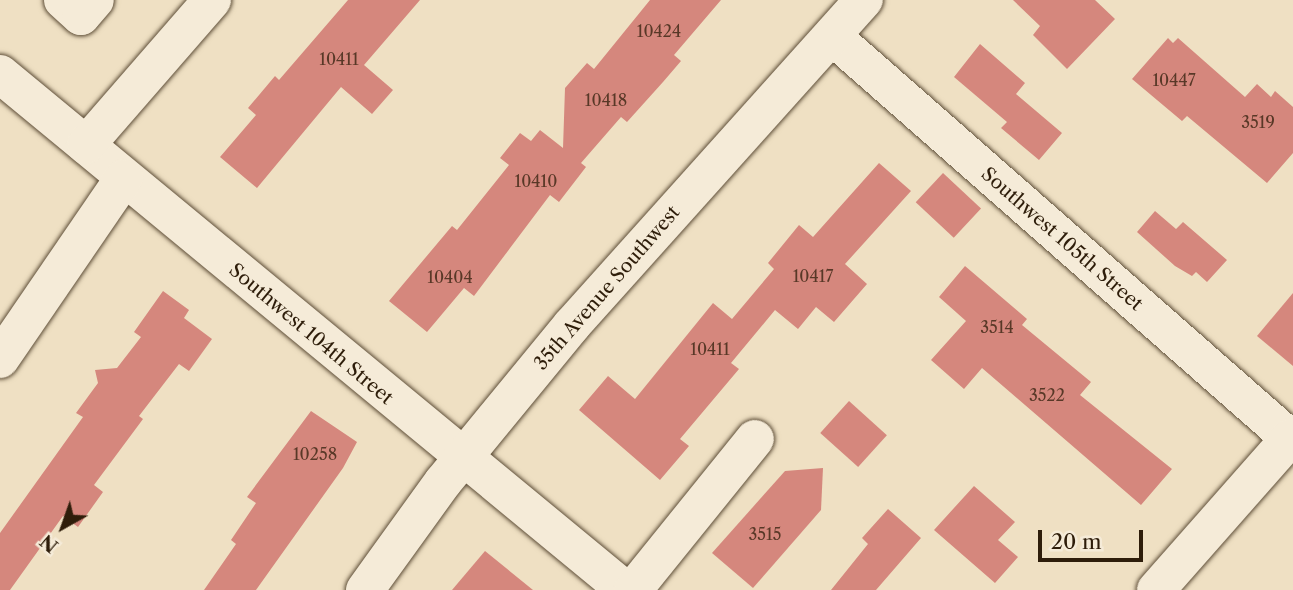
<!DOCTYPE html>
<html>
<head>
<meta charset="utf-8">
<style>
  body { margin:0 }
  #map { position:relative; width:1293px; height:590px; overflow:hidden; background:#efe0c3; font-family:"Libre Caslon Text",serif }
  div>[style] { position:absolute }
  .building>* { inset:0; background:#d5877d; transform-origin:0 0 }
  .roads { filter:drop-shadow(0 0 2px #5e4e38) drop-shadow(0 0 2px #5e4e38) }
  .minor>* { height:38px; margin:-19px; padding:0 19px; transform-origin:19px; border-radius:19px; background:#f5ebd8 }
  span { translate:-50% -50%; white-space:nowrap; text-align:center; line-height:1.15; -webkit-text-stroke:6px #f5ebd8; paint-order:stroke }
  .number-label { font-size:16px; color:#583827 }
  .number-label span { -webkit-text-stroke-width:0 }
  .street-label { font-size:19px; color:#2e1d0a }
  .north { position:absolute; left:28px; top:492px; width:70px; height:70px; -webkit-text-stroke:5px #f5ebd8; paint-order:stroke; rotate:220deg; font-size:19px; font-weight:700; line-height:28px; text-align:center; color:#2e1d0a }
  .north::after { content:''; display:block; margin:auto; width:24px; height:32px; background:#2e1d0a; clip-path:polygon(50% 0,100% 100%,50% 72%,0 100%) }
  .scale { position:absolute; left:1038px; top:530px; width:105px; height:32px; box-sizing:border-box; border:4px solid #2e1d0a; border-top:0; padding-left:9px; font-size:21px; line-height:24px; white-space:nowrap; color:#2e1d0a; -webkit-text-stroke:5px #f5ebd8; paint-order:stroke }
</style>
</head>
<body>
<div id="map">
  <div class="building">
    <div style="clip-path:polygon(348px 0,420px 0,364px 65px,393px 90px,372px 114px,341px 87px,257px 188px,220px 157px,256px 115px,248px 108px,275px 76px,279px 80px)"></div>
    <div style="clip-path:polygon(650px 0,721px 0,674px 55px,681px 61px,663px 82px,627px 122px,621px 117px,581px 163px,586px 167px,559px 202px,550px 195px,474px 296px,464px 288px,427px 332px,389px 301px,452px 226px,457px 230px,509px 165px,500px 158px,520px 133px,531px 141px,540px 130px,563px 148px,565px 88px,587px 63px,594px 69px)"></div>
    <div style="clip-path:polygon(1013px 0,1095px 0,1115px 19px,1067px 69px,1033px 35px,1040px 26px)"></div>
    <div style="clip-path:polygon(1168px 38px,1173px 43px,1178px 38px,1245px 97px,1257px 84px,1271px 97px,1275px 91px,1293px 107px,1293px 153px,1267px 183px,1187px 116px,1182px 121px,1132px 79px)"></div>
    <div style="clip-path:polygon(980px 44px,1025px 83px,1016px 94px,1062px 133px,1039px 160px,1001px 128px,1007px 122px,954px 77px)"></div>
    <div style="clip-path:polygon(879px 163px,911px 191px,845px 264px,867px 284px,834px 322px,816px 307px,798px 329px,775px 310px,731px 363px,739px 369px,680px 439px,689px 446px,660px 480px,579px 410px,608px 376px,635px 399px,713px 303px,732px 319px,774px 269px,768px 263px,799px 225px,813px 237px)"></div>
    <div style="left:943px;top:173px;width:52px;height:40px;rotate:43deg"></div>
    <div style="clip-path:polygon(1155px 211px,1176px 229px,1183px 222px,1227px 260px,1207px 282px,1196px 272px,1192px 276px,1175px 266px,1137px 232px)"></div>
    <div style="clip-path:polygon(965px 266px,1027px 319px,1022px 325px,1091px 382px,1080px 395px,1172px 469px,1141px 505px,982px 368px,964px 389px,931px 360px,966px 321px,939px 297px)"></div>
    <div style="clip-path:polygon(163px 291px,189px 310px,184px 318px,212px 339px,189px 371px,179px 364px,139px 416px,143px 419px,94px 485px,103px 492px,78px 527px,63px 516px,10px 590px,0 590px,0 533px,83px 417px,76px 413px,98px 383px,95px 370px,117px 368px,141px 337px,134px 332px)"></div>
    <div style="clip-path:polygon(1293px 293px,1293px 366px,1257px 336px)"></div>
    <div style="left:849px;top:401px;width:51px;height:43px;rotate:42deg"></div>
    <div style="clip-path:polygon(311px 411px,357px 442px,343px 468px,256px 590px,204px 590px,236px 544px,231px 540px,256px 503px,247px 497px)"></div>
    <div style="clip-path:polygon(823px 468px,821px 510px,753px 588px,712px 553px,785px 471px)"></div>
    <div style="clip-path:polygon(974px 486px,1015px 522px,998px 540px,1018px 557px,995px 583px,934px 530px)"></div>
    <div style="clip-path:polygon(888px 509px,921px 538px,876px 590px,831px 590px,868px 544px,862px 538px)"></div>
    <div style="clip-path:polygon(485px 551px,533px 590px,452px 590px)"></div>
  </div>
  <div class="roads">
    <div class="minor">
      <div style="left:63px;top:0;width:24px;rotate:42deg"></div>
      <div style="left:81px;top:16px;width:21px;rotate:-49deg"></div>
      <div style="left:832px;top:36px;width:614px;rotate:41.3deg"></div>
      <div style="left:0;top:74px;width:810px;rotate:39.54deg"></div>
      <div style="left:86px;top:145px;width:192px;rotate:-49deg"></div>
      <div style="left:0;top:359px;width:219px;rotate:-55.6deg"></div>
      <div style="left:365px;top:590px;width:133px;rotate:-54.2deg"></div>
      <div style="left:443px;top:482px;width:203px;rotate:-50.6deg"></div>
      <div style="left:572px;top:325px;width:437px;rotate:-48.1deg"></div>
      <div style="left:633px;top:590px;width:194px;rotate:-51.1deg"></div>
      <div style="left:1156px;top:590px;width:203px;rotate:-48.6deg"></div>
    </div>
  </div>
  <div class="number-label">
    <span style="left:659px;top:31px">10424</span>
    <span style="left:339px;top:59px">10411</span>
    <span style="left:1174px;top:80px">10447</span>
    <span style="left:606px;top:100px">10418</span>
    <span style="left:1258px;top:122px">3519</span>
    <span style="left:536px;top:181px">10410</span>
    <span style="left:813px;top:276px">10417</span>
    <span style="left:450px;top:277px">10404</span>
    <span style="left:997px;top:327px">3514</span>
    <span style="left:710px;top:349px">10411</span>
    <span style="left:1047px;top:395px">3522</span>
    <span style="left:315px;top:454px">10258</span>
    <span style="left:765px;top:534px">3515</span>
  </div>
  <div class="street-label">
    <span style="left:1062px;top:239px;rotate:41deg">Southwest 105th Street</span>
    <span style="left:607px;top:288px;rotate:-49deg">35th Avenue Southwest</span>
    <span style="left:311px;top:334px;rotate:40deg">Southwest 104th Street</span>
  </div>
  <div class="north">N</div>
  <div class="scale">20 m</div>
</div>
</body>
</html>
